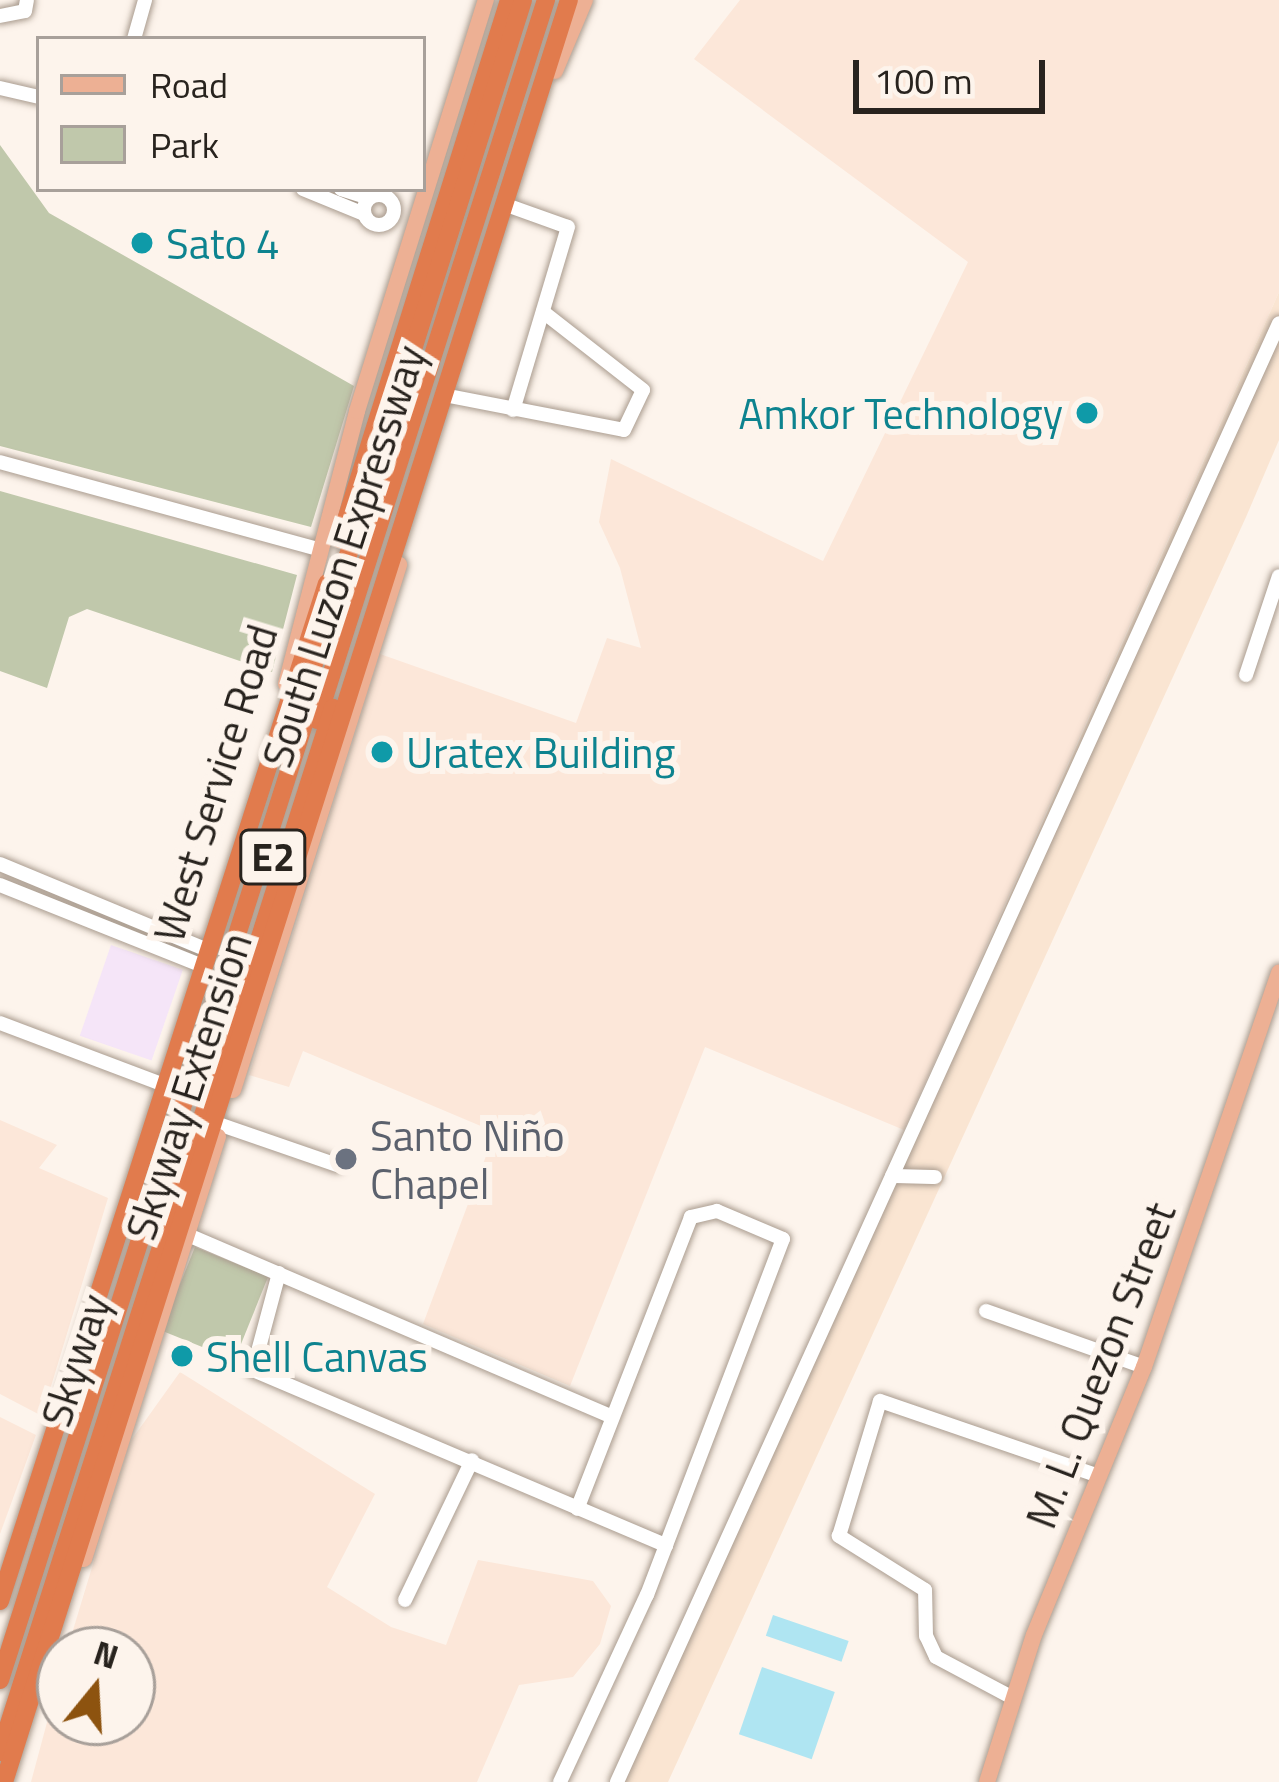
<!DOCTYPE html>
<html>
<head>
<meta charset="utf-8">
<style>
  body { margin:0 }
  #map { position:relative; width:1279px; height:1782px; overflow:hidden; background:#fdf4ec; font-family:"Titillium Web",sans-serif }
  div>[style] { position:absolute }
  .commercial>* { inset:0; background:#f5e5f8; transform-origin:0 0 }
  .industrial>* { inset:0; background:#fce7d9 }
  .built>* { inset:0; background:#fae5d2 }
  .green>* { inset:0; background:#c0c8ab; transform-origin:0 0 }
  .water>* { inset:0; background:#afe5f2; transform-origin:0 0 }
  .roads { filter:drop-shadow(0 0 3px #aa9c8f) drop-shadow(0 0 3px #aa9c8f) }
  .minor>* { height:14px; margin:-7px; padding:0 7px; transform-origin:7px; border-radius:7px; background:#fff }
  .minor>.ring { margin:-7px; padding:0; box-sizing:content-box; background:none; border:14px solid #fff; border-radius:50% }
  .major>* { height:16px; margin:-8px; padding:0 8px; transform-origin:8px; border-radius:8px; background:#edb094 }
  .highway>* { height:18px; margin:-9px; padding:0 9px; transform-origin:9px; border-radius:9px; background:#e17b4d }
  .dots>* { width:33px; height:33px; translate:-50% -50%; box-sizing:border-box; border:6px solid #fdf4ec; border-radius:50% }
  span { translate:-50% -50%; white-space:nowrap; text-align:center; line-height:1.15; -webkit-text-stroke:12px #fdf4ec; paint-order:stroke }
  .shield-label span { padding:3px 9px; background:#fdf4ec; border:3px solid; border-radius:9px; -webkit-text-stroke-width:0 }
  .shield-label { font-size:39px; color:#28231e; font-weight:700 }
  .culture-label { font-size:42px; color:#0d838f }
  .left { translate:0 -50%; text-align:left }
  .right { translate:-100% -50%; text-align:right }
  .street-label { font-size:42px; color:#28231e }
  .worship-label { font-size:42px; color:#5b616d }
  .legend { position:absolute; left:36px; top:36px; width:390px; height:156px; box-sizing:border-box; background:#fdf4ec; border:3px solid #a8a09a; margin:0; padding:15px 21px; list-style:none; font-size:36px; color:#28231e }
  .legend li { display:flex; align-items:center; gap:24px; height:60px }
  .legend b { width:60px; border:3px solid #a8a09a }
  .north { position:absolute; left:36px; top:1626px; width:120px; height:120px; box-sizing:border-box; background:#fdf4ec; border:3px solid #a8a09a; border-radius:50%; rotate:18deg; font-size:33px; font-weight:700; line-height:48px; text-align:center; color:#28231e }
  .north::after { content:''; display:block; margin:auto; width:42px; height:54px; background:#8d530f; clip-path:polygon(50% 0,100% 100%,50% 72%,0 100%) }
  .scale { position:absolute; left:853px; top:60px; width:192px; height:54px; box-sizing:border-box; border:6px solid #28231e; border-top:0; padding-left:15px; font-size:36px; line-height:42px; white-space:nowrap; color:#28231e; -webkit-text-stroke:9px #fdf4ec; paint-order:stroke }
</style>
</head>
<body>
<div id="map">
  <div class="commercial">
    <div style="left:111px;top:945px;width:76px;height:96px;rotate:19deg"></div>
  </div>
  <div class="industrial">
    <div style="clip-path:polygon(740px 0,1279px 0,1279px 292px,904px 1130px,705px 1047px,570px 1386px,423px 1324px,495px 1132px,303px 1051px,289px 1087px,249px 1075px,380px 654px,576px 723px,607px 638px,641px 648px,620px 568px,599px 522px,611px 459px,823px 561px,968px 262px,694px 59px)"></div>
    <div style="clip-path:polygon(0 1120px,57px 1145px,39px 1168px,108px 1198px,42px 1416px,0 1394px)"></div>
    <div style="clip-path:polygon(180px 1372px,375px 1494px,327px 1587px,391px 1627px,446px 1645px,478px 1560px,593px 1581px,611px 1606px,600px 1644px,573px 1677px,519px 1685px,477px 1782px,31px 1782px,60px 1674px,60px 1722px,132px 1722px,132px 1650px,67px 1650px,130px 1442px)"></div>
    <div style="clip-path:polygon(0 1417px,36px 1435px,0 1534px)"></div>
  </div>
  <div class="built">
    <div style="clip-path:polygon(1279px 292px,1279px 440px,1246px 517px,668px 1782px,615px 1782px)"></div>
  </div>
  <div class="green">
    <div style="clip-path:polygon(0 145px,49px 213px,354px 386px,311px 527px,0 446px)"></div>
    <div style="clip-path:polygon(0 491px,297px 575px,272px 672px,87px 609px,69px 617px,47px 688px,0 671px)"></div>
    <div style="left:195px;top:1247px;width:79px;height:90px;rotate:22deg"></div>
  </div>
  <div class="water">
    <div style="left:773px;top:1615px;width:80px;height:22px;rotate:19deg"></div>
    <div style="left:762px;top:1667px;width:77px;height:71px;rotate:19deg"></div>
  </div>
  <div class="roads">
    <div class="minor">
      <div style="left:0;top:16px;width:25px;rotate:-11deg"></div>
      <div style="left:25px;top:11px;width:11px;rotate:-80deg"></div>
      <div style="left:134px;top:39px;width:41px;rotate:-74.2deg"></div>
      <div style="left:0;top:88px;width:40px;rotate:13deg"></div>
      <div style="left:303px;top:189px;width:66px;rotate:22.3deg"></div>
      <div style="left:341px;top:189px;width:29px;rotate:18deg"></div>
      <div class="ring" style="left:364px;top:195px;width:16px;height:16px"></div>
      <div style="left:512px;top:207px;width:59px;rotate:19.7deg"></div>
      <div style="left:568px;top:227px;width:191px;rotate:106.7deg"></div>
      <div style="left:449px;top:396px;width:178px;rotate:11deg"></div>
      <div style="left:624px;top:430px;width:44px;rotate:-64.6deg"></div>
      <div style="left:643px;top:390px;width:127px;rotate:-142deg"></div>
      <div style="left:0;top:462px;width:331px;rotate:15.3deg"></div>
      <div style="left:1246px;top:675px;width:104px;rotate:-71.6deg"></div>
      <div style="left:0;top:864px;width:220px;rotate:22.5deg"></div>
      <div style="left:0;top:885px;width:213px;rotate:21.8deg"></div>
      <div style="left:0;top:1023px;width:170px;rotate:20.7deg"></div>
      <div style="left:221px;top:1125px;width:123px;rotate:19deg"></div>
      <div style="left:892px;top:1176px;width:43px;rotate:1.3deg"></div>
      <div style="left:188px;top:1235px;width:460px;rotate:23.2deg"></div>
      <div style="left:279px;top:1273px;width:100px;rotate:105deg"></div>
      <div style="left:253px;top:1370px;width:449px;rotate:23deg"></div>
      <div style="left:986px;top:1311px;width:168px;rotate:19.5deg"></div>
      <div style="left:405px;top:1600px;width:155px;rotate:-64.4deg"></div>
      <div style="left:1013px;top:1698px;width:87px;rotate:-152deg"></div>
      <div style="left:936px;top:1657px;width:23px;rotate:-115deg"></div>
      <div style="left:926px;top:1636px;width:46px;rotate:-91.2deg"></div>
      <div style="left:925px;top:1590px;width:102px;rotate:-147.9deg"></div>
      <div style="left:839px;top:1536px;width:141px;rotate:-73.1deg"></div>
      <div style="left:880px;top:1401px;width:231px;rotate:18.9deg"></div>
      <div style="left:560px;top:1782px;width:206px;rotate:-65.1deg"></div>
      <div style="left:647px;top:1595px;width:381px;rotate:-69.1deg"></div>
      <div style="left:783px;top:1239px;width:72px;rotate:-157deg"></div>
      <div style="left:717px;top:1211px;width:27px;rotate:167deg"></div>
      <div style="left:691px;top:1217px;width:313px;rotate:111.3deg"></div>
      <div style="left:617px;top:1782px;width:1602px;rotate:-65.59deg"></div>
    </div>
    <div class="major">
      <div style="left:555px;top:71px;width:77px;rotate:-67.1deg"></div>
      <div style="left:286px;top:684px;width:282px;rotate:-75.4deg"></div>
      <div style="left:357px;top:411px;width:431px;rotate:-72.6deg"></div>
      <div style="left:233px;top:1090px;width:551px;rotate:-72.45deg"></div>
      <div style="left:84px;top:1559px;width:443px;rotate:-72.4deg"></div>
      <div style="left:987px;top:1782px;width:154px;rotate:-72.3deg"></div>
      <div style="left:1034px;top:1635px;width:290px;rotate:-67.7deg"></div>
      <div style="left:1144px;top:1367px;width:417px;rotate:-71.1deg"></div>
    </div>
    <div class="highway">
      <div style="left:340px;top:539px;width:565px;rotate:-72.59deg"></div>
      <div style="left:299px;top:711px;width:745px;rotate:-72.51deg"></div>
      <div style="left:317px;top:720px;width:756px;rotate:-72.36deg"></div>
      <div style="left:0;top:1601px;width:1069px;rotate:-72.19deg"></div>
      <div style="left:0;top:1680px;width:1026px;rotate:-72.36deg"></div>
      <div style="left:0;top:1752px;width:1096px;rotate:-72.31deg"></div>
      <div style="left:4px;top:1782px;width:1869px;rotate:-72.41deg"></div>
    </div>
  </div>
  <div class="dots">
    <div style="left:142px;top:243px;background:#0f9aa8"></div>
    <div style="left:1087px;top:413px;background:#0f9aa8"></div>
    <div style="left:382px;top:752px;background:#0f9aa8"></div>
    <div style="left:346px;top:1159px;background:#6b7280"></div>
    <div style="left:182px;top:1356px;background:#0f9aa8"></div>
  </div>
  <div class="shield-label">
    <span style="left:273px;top:857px">E2</span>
  </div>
  <div class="culture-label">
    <span class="left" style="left:166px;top:243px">Sato 4</span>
    <span class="right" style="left:1063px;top:413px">Amkor Technology</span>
    <span class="left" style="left:406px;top:752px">Uratex Building</span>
    <span class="left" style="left:206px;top:1356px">Shell Canvas</span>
  </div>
  <div class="street-label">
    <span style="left:343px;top:556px;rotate:-72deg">South Luzon Expressway</span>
    <span style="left:215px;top:783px;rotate:-73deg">West Service Road</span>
    <span style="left:188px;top:1086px;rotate:-72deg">Skyway Extension</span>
    <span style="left:75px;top:1360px;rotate:-72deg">Skyway</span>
    <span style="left:1100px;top:1365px;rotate:-69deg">M. L. Quezon Street</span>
  </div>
  <div class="worship-label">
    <span class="left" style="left:370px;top:1159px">Santo Niño<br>Chapel</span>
  </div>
  <ul class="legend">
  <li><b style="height:15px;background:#edb094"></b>Road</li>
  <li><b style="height:33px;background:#c0c8ab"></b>Park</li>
  </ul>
  <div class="north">N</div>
  <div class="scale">100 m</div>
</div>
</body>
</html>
